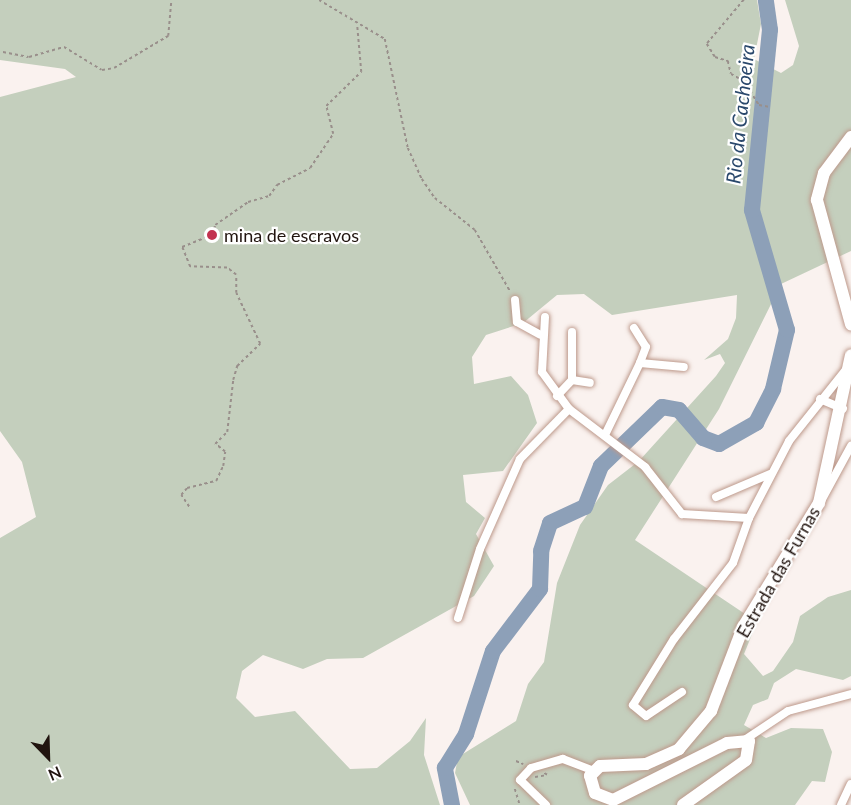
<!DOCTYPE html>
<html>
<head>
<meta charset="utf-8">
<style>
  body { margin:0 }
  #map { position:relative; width:851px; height:805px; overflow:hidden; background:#faf2ef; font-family:Lato,sans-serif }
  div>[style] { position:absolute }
  .green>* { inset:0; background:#c4cfbd }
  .river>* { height:16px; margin:-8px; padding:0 8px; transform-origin:8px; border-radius:8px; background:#8da0b8 }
  .path>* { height:1.5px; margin-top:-0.75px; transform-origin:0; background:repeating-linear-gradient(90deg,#998f8b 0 3px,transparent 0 6px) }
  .roads { filter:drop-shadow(0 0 2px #bd998b) drop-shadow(0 0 2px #bd998b) }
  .street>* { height:8px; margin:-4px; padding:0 4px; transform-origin:4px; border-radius:4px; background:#fff }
  .secondary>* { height:12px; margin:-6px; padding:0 6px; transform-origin:6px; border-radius:6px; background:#fff }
  .dots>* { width:16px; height:16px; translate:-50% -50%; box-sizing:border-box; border:3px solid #fff; border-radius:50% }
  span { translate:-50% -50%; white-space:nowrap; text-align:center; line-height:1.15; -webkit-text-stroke:4.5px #fff; paint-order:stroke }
  .poi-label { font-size:18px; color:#21140f }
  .left { translate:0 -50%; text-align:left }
  .street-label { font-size:18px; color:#21140f }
  .water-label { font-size:20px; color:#2a486c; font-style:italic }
  .north { position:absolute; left:18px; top:727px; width:60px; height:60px; -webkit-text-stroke:4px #fff; paint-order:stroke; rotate:157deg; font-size:16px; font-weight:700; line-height:24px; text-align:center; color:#21140f }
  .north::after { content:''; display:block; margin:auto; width:21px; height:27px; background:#21140f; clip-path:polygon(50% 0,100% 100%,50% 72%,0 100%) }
</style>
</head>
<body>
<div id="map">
  <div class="green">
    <div style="clip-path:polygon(0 0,757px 0,761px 24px,754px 59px,781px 73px,793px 65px,799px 46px,785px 0,851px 0,851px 251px,781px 284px,719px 409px,635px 540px,757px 622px,744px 654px,763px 676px,773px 671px,793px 642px,800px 616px,828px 597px,851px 590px,851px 676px,843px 680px,796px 669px,774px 683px,768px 699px,753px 705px,744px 725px,766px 738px,791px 728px,823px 729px,832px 752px,825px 782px,812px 781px,795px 805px,470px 805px,455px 773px,458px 757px,516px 721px,528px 684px,544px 662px,557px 583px,580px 525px,608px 485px,639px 461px,716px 376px,725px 363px,720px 354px,704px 360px,728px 339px,736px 318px,737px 295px,612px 315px,584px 294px,557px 295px,523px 323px,486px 335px,472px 357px,474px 384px,511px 376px,528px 395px,537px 423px,503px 471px,463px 475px,466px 502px,485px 518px,476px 534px,494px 566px,474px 596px,363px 658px,327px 659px,303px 669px,263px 655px,242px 671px,236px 698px,255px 717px,295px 711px,350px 769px,377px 768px,410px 741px,426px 718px,424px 755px,440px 805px,0 805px,0 538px,36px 517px,22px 462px,0 431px,0 97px,76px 77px,65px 69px,0 60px)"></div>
  </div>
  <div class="river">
    <div style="left:452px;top:805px;width:38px;rotate:-101deg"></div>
    <div style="left:445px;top:768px;width:40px;rotate:-58deg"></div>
    <div style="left:466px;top:734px;width:87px;rotate:-72deg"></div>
    <div style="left:493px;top:651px;width:78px;rotate:-52.8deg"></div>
    <div style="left:540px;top:589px;width:38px;rotate:-88deg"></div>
    <div style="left:541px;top:551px;width:29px;rotate:-72deg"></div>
    <div style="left:550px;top:523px;width:38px;rotate:-25deg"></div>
    <div style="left:585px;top:507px;width:44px;rotate:-68.7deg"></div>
    <div style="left:601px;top:466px;width:85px;rotate:-44deg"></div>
    <div style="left:662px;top:407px;width:17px;rotate:10deg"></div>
    <div style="left:679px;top:410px;width:37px;rotate:49deg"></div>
    <div style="left:703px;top:438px;width:17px;rotate:21deg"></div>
    <div style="left:719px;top:444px;width:43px;rotate:-29.6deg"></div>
    <div style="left:756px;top:423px;width:38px;rotate:-63deg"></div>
    <div style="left:773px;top:389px;width:61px;rotate:-76.7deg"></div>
    <div style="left:787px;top:330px;width:125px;rotate:-106.3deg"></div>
    <div style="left:752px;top:210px;width:181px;rotate:-84.3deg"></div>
    <div style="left:770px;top:30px;width:30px;rotate:-98deg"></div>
  </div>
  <div class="path">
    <div style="left:319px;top:0;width:77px;rotate:30.6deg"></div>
    <div style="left:385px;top:39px;width:111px;rotate:78.1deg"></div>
    <div style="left:408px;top:148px;width:34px;rotate:66deg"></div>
    <div style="left:422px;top:179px;width:23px;rotate:56deg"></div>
    <div style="left:435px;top:198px;width:51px;rotate:38.7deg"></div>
    <div style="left:475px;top:230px;width:70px;rotate:60.2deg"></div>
    <div style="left:744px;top:0;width:57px;rotate:130.1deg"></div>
    <div style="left:707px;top:44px;width:15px;rotate:58deg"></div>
    <div style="left:715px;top:57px;width:14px;rotate:17deg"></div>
    <div style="left:728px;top:61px;width:13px;rotate:77deg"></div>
    <div style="left:731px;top:74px;width:15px;rotate:28deg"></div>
    <div style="left:744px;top:81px;width:28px;rotate:58deg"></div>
    <div style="left:759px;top:105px;width:11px;rotate:10deg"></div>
    <div style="left:3px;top:52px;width:26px;rotate:11deg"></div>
    <div style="left:29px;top:57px;width:36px;rotate:-16deg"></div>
    <div style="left:64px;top:47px;width:44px;rotate:31.2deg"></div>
    <div style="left:102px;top:70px;width:12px;rotate:-9deg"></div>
    <div style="left:114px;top:68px;width:63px;rotate:-30.7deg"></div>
    <div style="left:168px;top:36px;width:36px;rotate:-85deg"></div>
    <div style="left:189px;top:507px;width:14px;rotate:-124deg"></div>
    <div style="left:181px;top:495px;width:9px;rotate:-49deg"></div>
    <div style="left:187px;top:488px;width:30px;rotate:-14deg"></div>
    <div style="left:216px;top:481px;width:17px;rotate:-65deg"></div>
    <div style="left:223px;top:466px;width:14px;rotate:-82deg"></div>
    <div style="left:225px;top:452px;width:13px;rotate:-141deg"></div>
    <div style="left:215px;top:444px;width:17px;rotate:-45deg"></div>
    <div style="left:227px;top:432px;width:52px;rotate:-83.4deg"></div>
    <div style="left:233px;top:380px;width:15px;rotate:-74deg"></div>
    <div style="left:237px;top:366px;width:32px;rotate:-44deg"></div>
    <div style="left:260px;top:344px;width:56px;rotate:-115.2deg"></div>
    <div style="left:236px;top:293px;width:18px;rotate:-90deg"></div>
    <div style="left:236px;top:275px;width:11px;rotate:-142deg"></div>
    <div style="left:227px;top:268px;width:37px;rotate:-178deg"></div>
    <div style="left:190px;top:267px;width:22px;rotate:-112deg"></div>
    <div style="left:182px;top:247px;width:32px;rotate:-22deg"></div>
    <div style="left:212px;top:235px;width:10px;rotate:-73deg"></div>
    <div style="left:215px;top:225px;width:40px;rotate:-34.9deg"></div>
    <div style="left:248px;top:202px;width:22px;rotate:-16deg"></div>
    <div style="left:269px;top:196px;width:14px;rotate:-54deg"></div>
    <div style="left:277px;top:185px;width:37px;rotate:-27deg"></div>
    <div style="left:310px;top:168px;width:41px;rotate:-55.9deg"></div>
    <div style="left:333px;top:134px;width:29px;rotate:-104deg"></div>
    <div style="left:326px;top:106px;width:49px;rotate:-44.2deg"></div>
    <div style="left:361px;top:72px;width:46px;rotate:-95deg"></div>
    <div style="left:516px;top:761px;width:8px;rotate:23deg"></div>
    <div style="left:535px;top:777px;width:12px;rotate:-9deg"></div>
    <div style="left:547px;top:775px;width:4px;rotate:-153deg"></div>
    <div style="left:515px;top:789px;width:17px;rotate:73deg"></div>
  </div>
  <div class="roads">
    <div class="street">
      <div style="left:515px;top:300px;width:22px;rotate:85deg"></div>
      <div style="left:517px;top:322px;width:26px;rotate:29deg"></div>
      <div style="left:545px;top:317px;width:55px;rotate:93.1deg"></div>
      <div style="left:542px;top:372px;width:46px;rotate:53.9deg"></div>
      <div style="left:569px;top:409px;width:96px;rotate:37.3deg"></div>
      <div style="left:645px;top:467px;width:60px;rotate:51.8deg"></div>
      <div style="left:682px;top:514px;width:67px;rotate:3.4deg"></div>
      <div style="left:634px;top:328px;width:22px;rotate:58deg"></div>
      <div style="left:646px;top:347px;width:17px;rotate:111deg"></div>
      <div style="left:572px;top:332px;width:48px;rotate:90deg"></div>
      <div style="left:557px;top:396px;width:22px;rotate:-47deg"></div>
      <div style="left:572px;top:380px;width:18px;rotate:9deg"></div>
      <div style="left:820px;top:399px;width:25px;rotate:23deg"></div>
      <div style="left:605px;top:435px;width:80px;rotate:-64.1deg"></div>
      <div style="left:640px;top:363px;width:44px;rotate:5.2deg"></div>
      <div style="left:716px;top:497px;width:59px;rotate:-23.1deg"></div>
      <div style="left:821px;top:501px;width:63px;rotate:-61.4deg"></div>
      <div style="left:458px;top:618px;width:72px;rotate:-72.3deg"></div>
      <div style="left:480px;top:549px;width:98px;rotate:-66deg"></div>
      <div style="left:520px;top:459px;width:70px;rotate:-45.6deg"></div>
      <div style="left:682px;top:692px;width:43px;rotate:146.3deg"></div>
      <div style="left:646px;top:716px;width:17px;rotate:-140deg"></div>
      <div style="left:633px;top:705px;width:78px;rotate:-58.2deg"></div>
      <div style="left:674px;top:639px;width:96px;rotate:-52.2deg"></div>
      <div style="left:733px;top:563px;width:48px;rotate:-70.4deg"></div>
      <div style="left:749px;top:518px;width:87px;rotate:-62.5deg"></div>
      <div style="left:789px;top:441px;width:95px;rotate:-51.4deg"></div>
      <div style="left:746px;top:739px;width:50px;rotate:-33.7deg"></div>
      <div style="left:788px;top:711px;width:65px;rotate:-15.1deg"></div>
      <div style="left:546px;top:805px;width:36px;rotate:-136deg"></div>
      <div style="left:520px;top:780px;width:16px;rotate:-47deg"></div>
      <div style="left:531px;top:768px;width:33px;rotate:-16deg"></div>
      <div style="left:563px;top:759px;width:31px;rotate:21deg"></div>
      <div style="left:841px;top:805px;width:23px;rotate:-65deg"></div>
    </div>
    <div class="secondary">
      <div style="left:851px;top:137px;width:45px;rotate:126.9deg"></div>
      <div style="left:824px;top:173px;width:28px;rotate:105deg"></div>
      <div style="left:817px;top:200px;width:129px;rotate:74.7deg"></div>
      <div style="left:683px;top:805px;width:77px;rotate:-35.5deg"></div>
      <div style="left:746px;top:760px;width:19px;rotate:-81deg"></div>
      <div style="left:749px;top:741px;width:22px;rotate:175deg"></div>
      <div style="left:727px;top:743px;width:127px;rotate:153.4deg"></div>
      <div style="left:613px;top:800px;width:19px;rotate:-159deg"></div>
      <div style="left:595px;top:793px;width:18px;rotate:-106deg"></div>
      <div style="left:590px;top:776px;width:14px;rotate:-45deg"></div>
      <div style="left:600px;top:766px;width:46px;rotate:-2.5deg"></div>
      <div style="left:646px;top:764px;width:36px;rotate:-24deg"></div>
      <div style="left:679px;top:749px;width:50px;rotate:-49.9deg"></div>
      <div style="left:711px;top:711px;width:90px;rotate:-69.1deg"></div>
      <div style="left:743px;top:627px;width:145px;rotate:-58.5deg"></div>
      <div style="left:819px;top:503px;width:151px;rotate:-77.8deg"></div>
    </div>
  </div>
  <div class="dots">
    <div style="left:212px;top:235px;background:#c2324f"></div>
  </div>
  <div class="poi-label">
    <span class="left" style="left:224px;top:235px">mina de escravos</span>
  </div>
  <div class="street-label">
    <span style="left:778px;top:572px;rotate:-60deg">Estrada das Furnas</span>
  </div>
  <div class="water-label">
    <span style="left:740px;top:114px;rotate:-84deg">Rio da Cachoeira</span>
  </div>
  <div class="north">N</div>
</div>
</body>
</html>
